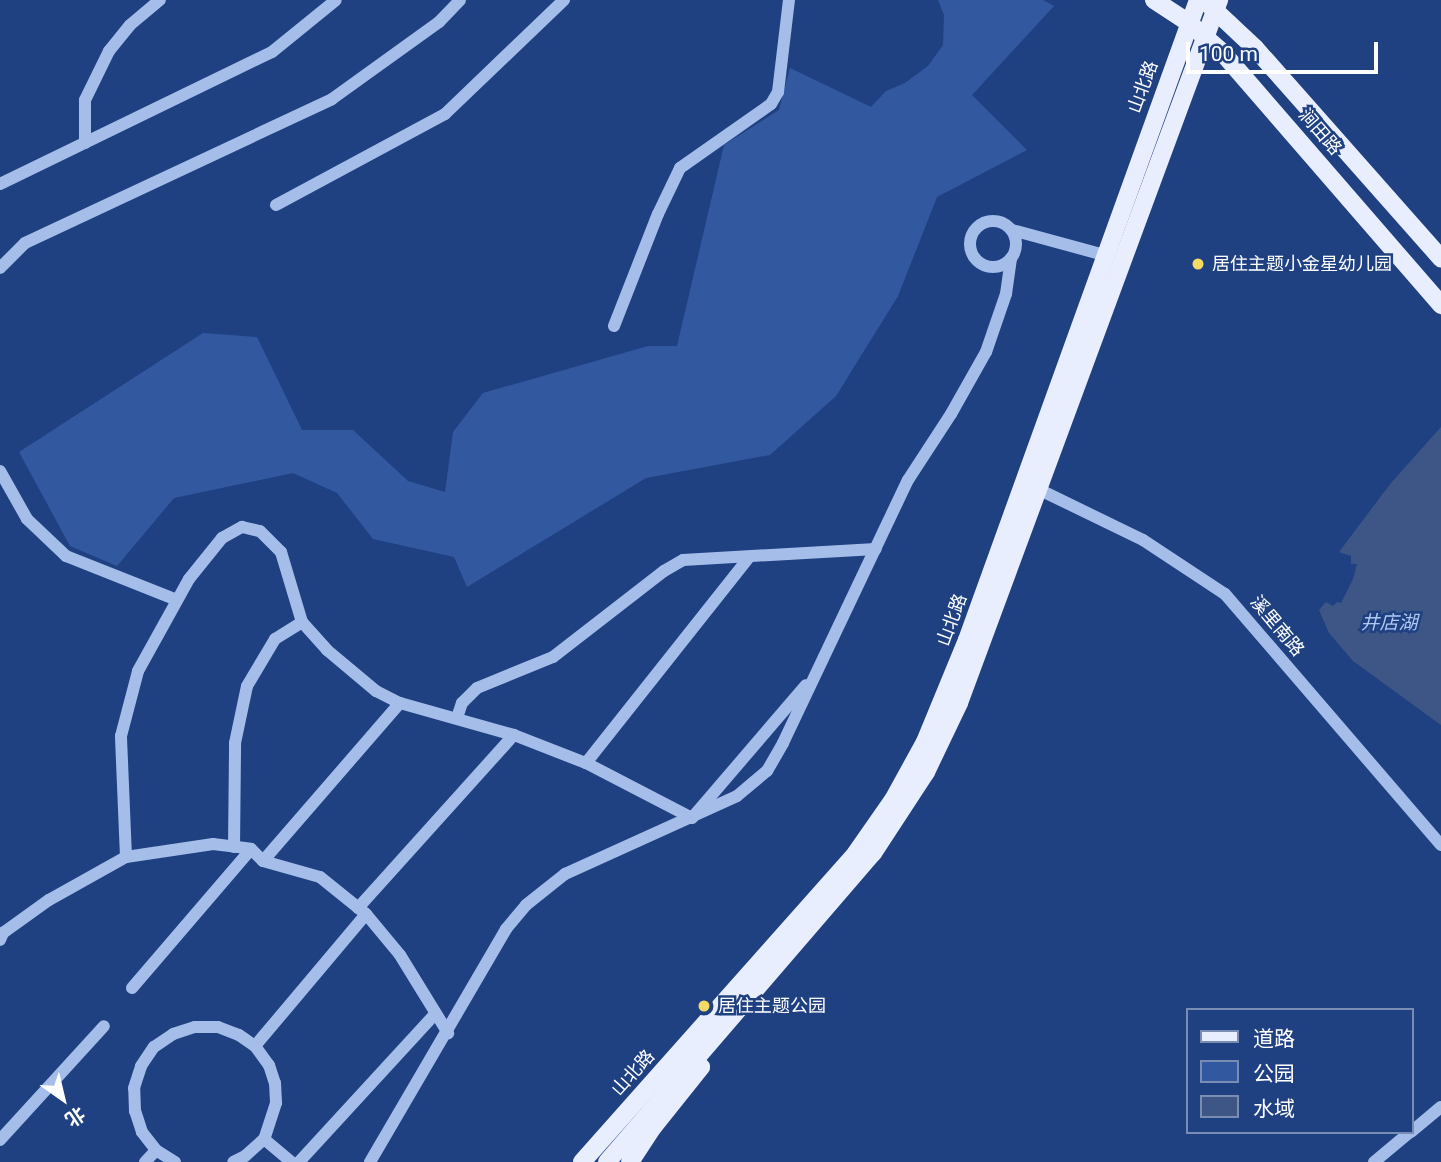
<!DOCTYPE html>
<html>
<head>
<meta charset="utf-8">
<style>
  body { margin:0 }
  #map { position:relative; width:1441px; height:1162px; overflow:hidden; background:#1f4182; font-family:Roboto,"Noto Sans SC",sans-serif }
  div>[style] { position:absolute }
  .green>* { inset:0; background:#3259a0 }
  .water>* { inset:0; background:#3d5686 }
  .minor>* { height:12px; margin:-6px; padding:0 6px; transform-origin:6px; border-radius:6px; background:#a5bde9 }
  .minor>.ring { margin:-6px; padding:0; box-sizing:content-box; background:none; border:12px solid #a5bde9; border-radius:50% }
  .major>* { height:18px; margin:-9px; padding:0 9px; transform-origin:9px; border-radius:9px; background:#e8eefe }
  .dots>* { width:19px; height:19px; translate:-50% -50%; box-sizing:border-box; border:4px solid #1f4182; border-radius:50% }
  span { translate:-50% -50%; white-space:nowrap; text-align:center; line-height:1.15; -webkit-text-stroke:5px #1f4182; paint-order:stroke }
  .street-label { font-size:18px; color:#fff }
  .poi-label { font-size:18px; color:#fff }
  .left { translate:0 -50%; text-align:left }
  .water-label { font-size:19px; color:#b0c8f1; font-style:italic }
  .legend { position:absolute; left:1186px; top:1008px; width:228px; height:126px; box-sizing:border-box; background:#1f4182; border:2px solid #798db4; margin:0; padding:9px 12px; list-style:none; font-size:21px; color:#fff }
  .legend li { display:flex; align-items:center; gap:14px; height:35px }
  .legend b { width:35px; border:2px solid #798db4 }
  .north { position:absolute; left:28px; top:1064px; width:70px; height:70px; -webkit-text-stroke:5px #1f4182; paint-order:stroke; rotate:146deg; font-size:19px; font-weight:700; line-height:28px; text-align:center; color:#fff }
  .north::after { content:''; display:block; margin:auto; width:24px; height:32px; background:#fff; clip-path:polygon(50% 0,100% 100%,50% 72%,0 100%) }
  .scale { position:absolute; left:1186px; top:42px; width:192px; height:32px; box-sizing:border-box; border:4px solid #fff; border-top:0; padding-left:9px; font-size:21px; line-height:24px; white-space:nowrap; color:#fff; -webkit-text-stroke:5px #1f4182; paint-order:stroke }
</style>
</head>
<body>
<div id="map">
  <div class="green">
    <div style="clip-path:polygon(938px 0,1043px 0,1054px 6px,972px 95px,1027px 150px,937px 197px,898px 296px,836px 396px,770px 455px,646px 478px,467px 587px,454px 557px,373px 539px,337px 493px,293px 473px,174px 498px,117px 566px,70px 546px,19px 452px,203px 333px,257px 337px,302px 430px,353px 430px,408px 481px,445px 492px,453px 432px,483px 393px,648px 346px,677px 346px,724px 145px,779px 110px,790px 68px,871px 107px,886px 91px,905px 83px,928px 66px,943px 45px,944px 15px)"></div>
  </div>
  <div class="water">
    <div style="clip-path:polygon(1441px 427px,1441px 725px,1353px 661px,1329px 633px,1319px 610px,1326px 602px,1333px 606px,1337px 602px,1341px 603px,1353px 579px,1357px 564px,1351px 564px,1351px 556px,1339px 552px,1391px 483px)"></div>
  </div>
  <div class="minor">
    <div style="left:85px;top:143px;width:43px;rotate:-90deg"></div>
    <div style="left:85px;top:100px;width:55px;rotate:-63.9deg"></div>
    <div style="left:109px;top:51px;width:33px;rotate:-51deg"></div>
    <div style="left:130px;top:25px;width:39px;rotate:-40deg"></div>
    <div style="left:0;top:184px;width:302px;rotate:-25.9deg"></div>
    <div style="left:272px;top:52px;width:82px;rotate:-39.1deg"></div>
    <div style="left:276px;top:205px;width:192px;rotate:-28.3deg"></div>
    <div style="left:445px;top:114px;width:165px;rotate:-43.8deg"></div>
    <div class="ring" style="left:970px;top:221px;width:34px;height:34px"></div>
    <div style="left:1012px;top:230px;width:95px;rotate:15.2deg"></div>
    <div style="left:0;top:268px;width:35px;rotate:-45deg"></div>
    <div style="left:25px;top:243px;width:339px;rotate:-25.1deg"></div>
    <div style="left:332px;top:99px;width:132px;rotate:-35.7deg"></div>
    <div style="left:439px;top:22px;width:30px;rotate:-46deg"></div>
    <div style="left:614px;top:326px;width:120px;rotate:-68.6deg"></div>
    <div style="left:658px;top:214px;width:51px;rotate:-64.4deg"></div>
    <div style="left:680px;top:168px;width:111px;rotate:-35.1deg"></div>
    <div style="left:771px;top:104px;width:14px;rotate:-60deg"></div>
    <div style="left:778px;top:92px;width:93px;rotate:-83.2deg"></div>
    <div style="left:0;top:471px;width:55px;rotate:60.6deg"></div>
    <div style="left:27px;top:519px;width:54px;rotate:43.5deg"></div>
    <div style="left:66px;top:556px;width:119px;rotate:21.6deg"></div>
    <div style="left:1038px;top:489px;width:117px;rotate:25.9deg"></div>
    <div style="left:1143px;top:540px;width:98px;rotate:33.4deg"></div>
    <div style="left:1225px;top:594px;width:331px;rotate:49.3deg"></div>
    <div style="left:457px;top:718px;width:16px;rotate:-72deg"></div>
    <div style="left:462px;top:703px;width:21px;rotate:-45deg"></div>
    <div style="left:477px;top:688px;width:82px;rotate:-22.2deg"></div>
    <div style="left:553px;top:657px;width:140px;rotate:-37.8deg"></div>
    <div style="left:664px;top:571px;width:22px;rotate:-30deg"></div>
    <div style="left:683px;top:560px;width:193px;rotate:-3.3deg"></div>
    <div style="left:586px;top:763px;width:263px;rotate:-51.6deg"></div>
    <div style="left:234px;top:847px;width:104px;rotate:-89.4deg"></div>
    <div style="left:235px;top:743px;width:58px;rotate:-78.1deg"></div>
    <div style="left:247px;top:686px;width:55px;rotate:-59.2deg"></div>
    <div style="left:275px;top:639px;width:32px;rotate:-32deg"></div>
    <div style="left:126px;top:857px;width:121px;rotate:-92.4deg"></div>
    <div style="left:121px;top:736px;width:67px;rotate:-75.3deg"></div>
    <div style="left:138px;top:671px;width:105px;rotate:-61deg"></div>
    <div style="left:189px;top:579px;width:53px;rotate:-51.2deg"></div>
    <div style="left:222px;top:538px;width:23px;rotate:-29deg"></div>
    <div style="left:242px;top:527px;width:18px;rotate:13deg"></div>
    <div style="left:260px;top:531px;width:30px;rotate:45deg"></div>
    <div style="left:281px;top:552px;width:73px;rotate:73.3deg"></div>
    <div style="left:302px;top:622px;width:38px;rotate:48deg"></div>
    <div style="left:327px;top:650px;width:64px;rotate:39.9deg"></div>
    <div style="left:376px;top:691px;width:27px;rotate:27deg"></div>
    <div style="left:400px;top:703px;width:118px;rotate:15.7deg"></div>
    <div style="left:514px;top:735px;width:77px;rotate:21.3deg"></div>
    <div style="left:586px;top:763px;width:119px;rotate:27.4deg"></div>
    <div style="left:692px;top:818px;width:175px;rotate:-49.4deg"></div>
    <div style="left:263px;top:861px;width:209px;rotate:-49.1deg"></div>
    <div style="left:358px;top:908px;width:233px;rotate:-48deg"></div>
    <div style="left:0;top:940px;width:8px;rotate:-67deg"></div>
    <div style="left:3px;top:933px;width:57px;rotate:-35.7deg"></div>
    <div style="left:49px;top:900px;width:88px;rotate:-29.2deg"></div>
    <div style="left:126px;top:857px;width:88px;rotate:-8.5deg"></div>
    <div style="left:213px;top:844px;width:38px;rotate:7deg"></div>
    <div style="left:251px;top:849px;width:17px;rotate:45deg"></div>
    <div style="left:263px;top:861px;width:59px;rotate:15.7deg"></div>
    <div style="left:320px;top:877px;width:59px;rotate:38.8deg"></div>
    <div style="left:366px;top:914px;width:53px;rotate:50.3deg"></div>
    <div style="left:400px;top:955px;width:92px;rotate:58.4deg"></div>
    <div style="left:132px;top:988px;width:183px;rotate:-49.4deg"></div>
    <div style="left:255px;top:1046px;width:172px;rotate:-49.9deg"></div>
    <div style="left:1411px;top:1132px;width:39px;rotate:-40deg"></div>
    <div style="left:264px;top:1139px;width:35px;rotate:40deg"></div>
    <div style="left:0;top:1140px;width:154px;rotate:-47.6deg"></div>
    <div style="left:145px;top:1162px;width:16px;rotate:-47deg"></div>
    <div style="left:175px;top:1162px;width:22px;rotate:-148deg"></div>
    <div style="left:156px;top:1150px;width:23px;rotate:-128deg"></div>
    <div style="left:142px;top:1132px;width:22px;rotate:-108deg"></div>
    <div style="left:135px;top:1111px;width:23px;rotate:-92deg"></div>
    <div style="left:134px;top:1088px;width:23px;rotate:-72deg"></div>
    <div style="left:141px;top:1066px;width:23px;rotate:-56deg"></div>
    <div style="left:154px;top:1047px;width:23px;rotate:-34deg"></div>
    <div style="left:173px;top:1034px;width:23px;rotate:-18deg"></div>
    <div style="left:195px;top:1027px;width:23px"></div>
    <div style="left:218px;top:1027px;width:22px;rotate:21deg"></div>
    <div style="left:239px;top:1035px;width:19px;rotate:35deg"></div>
    <div style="left:255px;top:1046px;width:24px;rotate:54deg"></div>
    <div style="left:269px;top:1065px;width:19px;rotate:72deg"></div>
    <div style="left:275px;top:1083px;width:20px;rotate:87deg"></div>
    <div style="left:276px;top:1103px;width:38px;rotate:108deg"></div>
    <div style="left:264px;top:1139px;width:25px;rotate:138deg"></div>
    <div style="left:245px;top:1156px;width:13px;rotate:153deg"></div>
    <div style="left:299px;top:1162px;width:202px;rotate:-47.4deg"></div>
    <div style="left:370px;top:1162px;width:270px;rotate:-59.7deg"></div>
    <div style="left:506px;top:929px;width:31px;rotate:-50deg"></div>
    <div style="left:526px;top:905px;width:50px;rotate:-38.5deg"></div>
    <div style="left:565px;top:874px;width:189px;rotate:-24.4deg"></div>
    <div style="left:737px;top:796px;width:39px;rotate:-40deg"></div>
    <div style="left:767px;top:771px;width:32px;rotate:-60deg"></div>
    <div style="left:783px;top:743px;width:291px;rotate:-64.6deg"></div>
    <div style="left:908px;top:480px;width:79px;rotate:-56.9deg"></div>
    <div style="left:951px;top:414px;width:71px;rotate:-60.6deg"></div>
    <div style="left:986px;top:352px;width:61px;rotate:-71deg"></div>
    <div style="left:1006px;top:294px;width:36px;rotate:-82deg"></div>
    <div style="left:1374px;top:1162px;width:47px;rotate:-39.8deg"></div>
  </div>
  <div class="major">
    <div style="left:1154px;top:0;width:42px;rotate:33.3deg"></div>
    <div style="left:1189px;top:23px;width:44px;rotate:41.3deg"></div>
    <div style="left:1222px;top:52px;width:335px;rotate:49.1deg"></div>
    <div style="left:1207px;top:3px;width:66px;rotate:43.2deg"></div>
    <div style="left:1255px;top:48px;width:281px;rotate:48.5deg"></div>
    <div style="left:582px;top:1162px;width:413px;rotate:-48.4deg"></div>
    <div style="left:856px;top:853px;width:65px;rotate:-55.1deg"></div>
    <div style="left:893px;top:800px;width:66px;rotate:-61.1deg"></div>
    <div style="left:925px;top:742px;width:110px;rotate:-67.6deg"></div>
    <div style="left:967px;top:640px;width:680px;rotate:-70.15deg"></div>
    <div style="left:607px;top:1162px;width:408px;rotate:-49.3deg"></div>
    <div style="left:873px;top:853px;width:97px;rotate:-56.8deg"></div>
    <div style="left:926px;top:772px;width:76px;rotate:-64.4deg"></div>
    <div style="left:959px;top:703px;width:750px;rotate:-69.7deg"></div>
    <div style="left:630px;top:1162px;width:42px;rotate:-56.7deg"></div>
    <div style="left:653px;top:1127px;width:77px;rotate:-51.3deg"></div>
  </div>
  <div class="dots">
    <div style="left:1198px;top:264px;background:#f7da64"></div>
    <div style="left:704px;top:1006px;background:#f7da64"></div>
  </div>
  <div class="street-label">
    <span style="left:1143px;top:87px;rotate:-70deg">山北路</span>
    <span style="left:1320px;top:132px;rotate:49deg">涧田路</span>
    <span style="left:952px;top:620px;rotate:-70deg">山北路</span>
    <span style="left:1277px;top:626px;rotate:50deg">溪里南路</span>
    <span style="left:633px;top:1073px;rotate:-48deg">山北路</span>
  </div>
  <div class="poi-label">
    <span class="left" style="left:1212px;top:264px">居住主题小金星幼儿园</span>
    <span class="left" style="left:718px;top:1006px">居住主题公园</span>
  </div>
  <div class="water-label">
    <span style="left:1389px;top:623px">井店湖</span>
  </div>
  <ul class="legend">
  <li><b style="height:9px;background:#e8eefe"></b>道路</li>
  <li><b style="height:19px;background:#3259a0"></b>公园</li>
  <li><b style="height:19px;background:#3d5686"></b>水域</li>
  </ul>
  <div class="north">北</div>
  <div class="scale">100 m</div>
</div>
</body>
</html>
